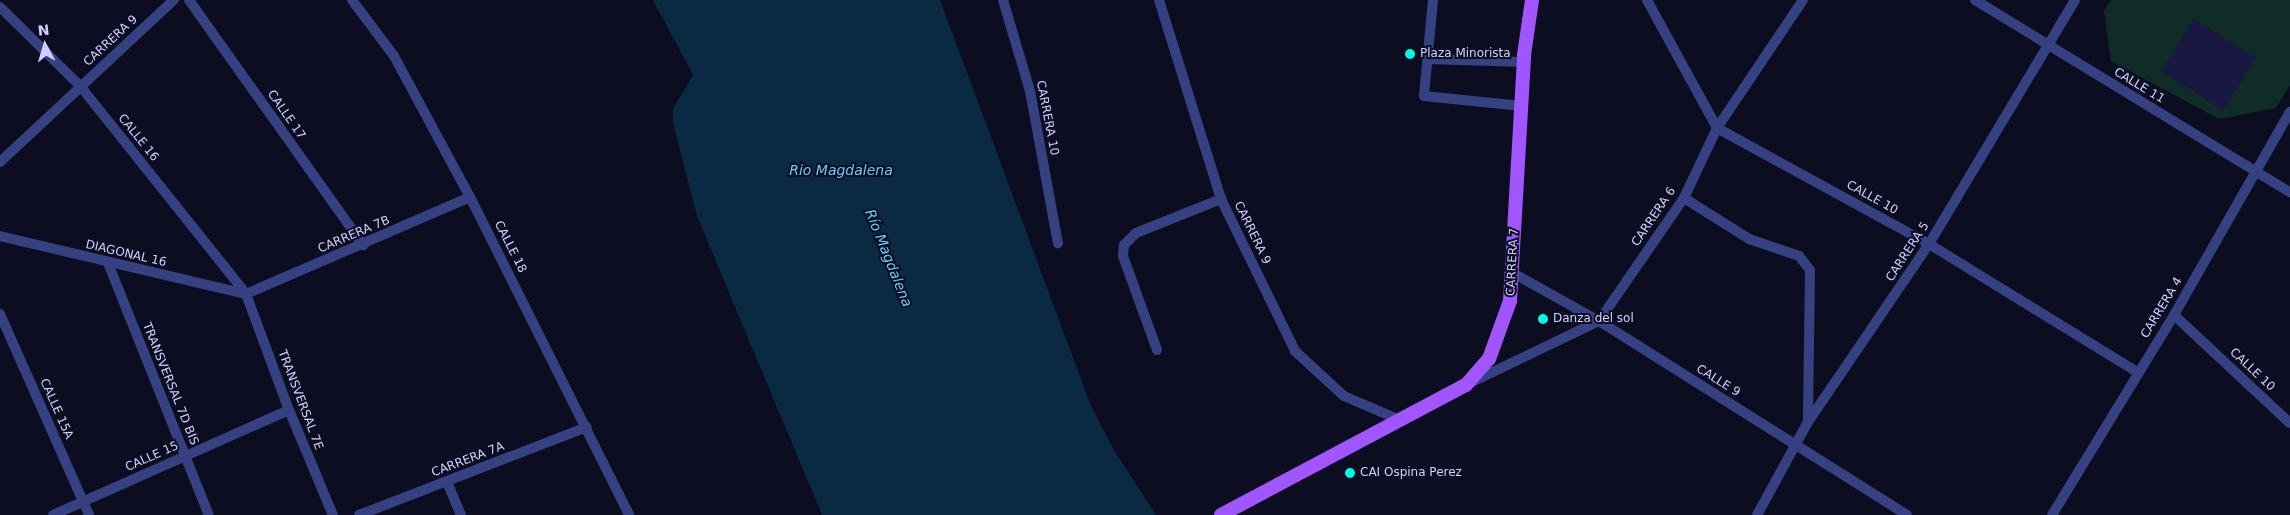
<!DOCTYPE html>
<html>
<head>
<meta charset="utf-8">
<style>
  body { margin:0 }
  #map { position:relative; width:2290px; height:515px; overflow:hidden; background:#0d0d22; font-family:"DejaVu Sans",sans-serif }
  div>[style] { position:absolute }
  .green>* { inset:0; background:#102c26 }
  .water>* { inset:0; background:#0a2a44 }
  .building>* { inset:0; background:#191843; transform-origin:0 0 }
  .minor>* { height:10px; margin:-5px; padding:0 5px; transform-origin:5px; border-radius:5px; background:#364182 }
  .tertiary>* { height:10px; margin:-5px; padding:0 5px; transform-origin:5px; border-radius:5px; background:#364182 }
  .primary>* { height:14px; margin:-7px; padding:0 7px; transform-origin:7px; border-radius:7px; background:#a055ff }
  .dots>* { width:14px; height:14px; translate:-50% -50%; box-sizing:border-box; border:2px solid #0d0d22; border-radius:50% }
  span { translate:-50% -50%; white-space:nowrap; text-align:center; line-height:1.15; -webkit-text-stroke:4px #0d0d22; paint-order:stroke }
  .street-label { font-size:12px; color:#ced1ff }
  .poi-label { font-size:12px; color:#ced1ff }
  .left { translate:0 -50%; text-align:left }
  .water-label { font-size:14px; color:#5cd1ff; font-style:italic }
  .north { position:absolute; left:20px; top:20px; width:50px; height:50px; -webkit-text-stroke:4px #0d0d22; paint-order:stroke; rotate:354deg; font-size:14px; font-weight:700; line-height:20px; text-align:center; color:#ced1ff }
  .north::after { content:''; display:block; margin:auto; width:18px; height:22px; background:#ced1ff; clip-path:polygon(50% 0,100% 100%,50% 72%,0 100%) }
</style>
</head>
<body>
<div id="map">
  <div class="green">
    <div style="clip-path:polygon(2111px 0,2290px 0,2290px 85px,2276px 108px,2219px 119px,2111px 61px,2104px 11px)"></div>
  </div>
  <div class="water">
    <div style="clip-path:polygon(653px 0,940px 0,1091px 406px,1114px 450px,1156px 515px,822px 515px,697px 216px,673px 123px,673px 109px,693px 75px)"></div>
  </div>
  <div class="building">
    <div style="left:2194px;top:19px;width:73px;height:62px;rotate:32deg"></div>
  </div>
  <div class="minor">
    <div style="left:189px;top:0;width:301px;rotate:54.6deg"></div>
    <div style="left:352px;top:0;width:70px;rotate:53.1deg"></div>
    <div style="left:394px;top:56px;width:160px;rotate:61.7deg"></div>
    <div style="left:470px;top:197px;width:356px;rotate:63.4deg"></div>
    <div style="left:1003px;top:0;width:95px;rotate:73.5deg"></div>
    <div style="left:1030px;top:91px;width:155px;rotate:79.6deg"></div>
    <div style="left:1159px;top:0;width:208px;rotate:72.7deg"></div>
    <div style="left:1221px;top:199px;width:169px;rotate:64deg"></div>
    <div style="left:1295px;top:351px;width:67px;rotate:42.6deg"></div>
    <div style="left:1344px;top:396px;width:61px;rotate:23.2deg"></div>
    <div style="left:1433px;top:0;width:96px;rotate:95.4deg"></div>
    <div style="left:1424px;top:96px;width:98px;rotate:5.9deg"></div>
    <div style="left:1647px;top:0;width:146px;rotate:61.3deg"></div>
    <div style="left:1717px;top:128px;width:242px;rotate:28.7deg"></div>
    <div style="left:1929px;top:244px;width:244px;rotate:31.6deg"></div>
    <div style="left:1975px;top:0;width:369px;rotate:31.4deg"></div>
    <div style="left:0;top:7px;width:114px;rotate:44.6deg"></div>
    <div style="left:81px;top:87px;width:265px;rotate:51.4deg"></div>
    <div style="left:246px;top:294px;width:244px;rotate:-23.4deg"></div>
    <div style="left:1428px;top:59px;width:95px;rotate:1.8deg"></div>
    <div style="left:0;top:162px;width:238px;rotate:-43deg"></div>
    <div style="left:1684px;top:198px;width:77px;rotate:32.2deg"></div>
    <div style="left:1749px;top:239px;width:53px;rotate:18.8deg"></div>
    <div style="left:1799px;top:256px;width:18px;rotate:52deg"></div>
    <div style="left:1810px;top:270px;width:151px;rotate:90.8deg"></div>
    <div style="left:108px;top:263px;width:271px;rotate:68.2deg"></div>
    <div style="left:1513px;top:273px;width:98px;rotate:29.2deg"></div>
    <div style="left:1599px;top:321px;width:364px;rotate:32.2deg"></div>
    <div style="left:0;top:314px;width:220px;rotate:66.1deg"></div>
    <div style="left:2174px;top:315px;width:158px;rotate:43deg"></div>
    <div style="left:1157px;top:350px;width:100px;rotate:-109.9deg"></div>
    <div style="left:1123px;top:256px;width:11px;rotate:-85deg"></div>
    <div style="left:1124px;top:245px;width:17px;rotate:-45deg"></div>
    <div style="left:1136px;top:233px;width:92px;rotate:-21.8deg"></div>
    <div style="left:1470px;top:383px;width:143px;rotate:-25.7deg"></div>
    <div style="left:1599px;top:321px;width:150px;rotate:-55.4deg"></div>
    <div style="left:1684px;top:198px;width:77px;rotate:-64.8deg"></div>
    <div style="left:1717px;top:128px;width:154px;rotate:-56.1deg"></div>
    <div style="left:447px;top:482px;width:36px;rotate:67deg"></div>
    <div style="left:53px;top:515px;width:258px;rotate:-24deg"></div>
    <div style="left:359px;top:515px;width:244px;rotate:-21.1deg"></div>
    <div style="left:1757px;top:515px;width:106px;rotate:-61.3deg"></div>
    <div style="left:1808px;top:422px;width:215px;rotate:-55.8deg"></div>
    <div style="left:1929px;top:244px;width:284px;rotate:-59.1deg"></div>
    <div style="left:2052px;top:515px;width:234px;rotate:-58.6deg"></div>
    <div style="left:2174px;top:315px;width:234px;rotate:-60.3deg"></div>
  </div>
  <div class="tertiary">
    <div style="left:0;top:236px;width:253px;rotate:13.3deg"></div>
    <div style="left:246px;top:294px;width:124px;rotate:69.7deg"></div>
    <div style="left:289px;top:410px;width:114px;rotate:67.3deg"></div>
  </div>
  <div class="primary">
    <div style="left:1221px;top:515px;width:277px;rotate:-28deg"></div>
    <div style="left:1466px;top:385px;width:35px;rotate:-49deg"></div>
    <div style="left:1489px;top:359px;width:62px;rotate:-70.1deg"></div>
    <div style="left:1510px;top:301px;width:246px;rotate:-86.7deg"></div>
    <div style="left:1524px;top:55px;width:56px;rotate:-81.7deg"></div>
  </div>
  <div class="dots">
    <div style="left:1410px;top:54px;background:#00f9e4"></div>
    <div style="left:1543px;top:319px;background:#00f9e4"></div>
    <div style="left:1350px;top:473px;background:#00f9e4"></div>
  </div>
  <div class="street-label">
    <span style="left:111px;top:41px;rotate:-43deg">CARRERA 9</span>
    <span style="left:2139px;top:86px;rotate:31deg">CALLE 11</span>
    <span style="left:286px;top:115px;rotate:55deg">CALLE 17</span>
    <span style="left:1047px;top:118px;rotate:79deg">CARRERA 10</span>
    <span style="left:138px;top:138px;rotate:51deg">CALLE 16</span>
    <span style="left:1872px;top:198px;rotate:29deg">CALLE 10</span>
    <span style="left:1654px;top:217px;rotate:-56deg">CARRERA 6</span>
    <span style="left:1252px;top:233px;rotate:64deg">CARRERA 9</span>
    <span style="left:354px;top:235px;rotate:-23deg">CARRERA 7B</span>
    <span style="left:510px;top:247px;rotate:63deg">CALLE 18</span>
    <span style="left:1908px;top:252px;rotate:-57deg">CARRERA 5</span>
    <span style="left:126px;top:254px;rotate:13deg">DIAGONAL 16</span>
    <span style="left:1513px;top:262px;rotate:-87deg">CARRERA 7</span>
    <span style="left:2162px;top:308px;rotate:-59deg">CARRERA 4</span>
    <span style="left:2252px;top:370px;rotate:43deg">CALLE 10</span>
    <span style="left:1718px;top:381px;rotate:32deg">CALLE 9</span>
    <span style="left:170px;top:384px;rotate:68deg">TRANSVERSAL 7D BIS</span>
    <span style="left:300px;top:400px;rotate:69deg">TRANSVERSAL 7E</span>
    <span style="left:56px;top:409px;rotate:66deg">CALLE 15A</span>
    <span style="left:152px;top:457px;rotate:-24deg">CALLE 15</span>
    <span style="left:468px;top:460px;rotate:-21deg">CARRERA 7A</span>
  </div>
  <div class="poi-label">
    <span class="left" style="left:1420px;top:54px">Plaza Minorista</span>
    <span class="left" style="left:1553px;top:319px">Danza del sol</span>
    <span class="left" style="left:1360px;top:473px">CAI Ospina Perez</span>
  </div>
  <div class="water-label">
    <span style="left:841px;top:170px">Rio Magdalena</span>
    <span style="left:889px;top:258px;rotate:68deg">Río Magdalena</span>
  </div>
  <div class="north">N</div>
</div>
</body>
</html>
